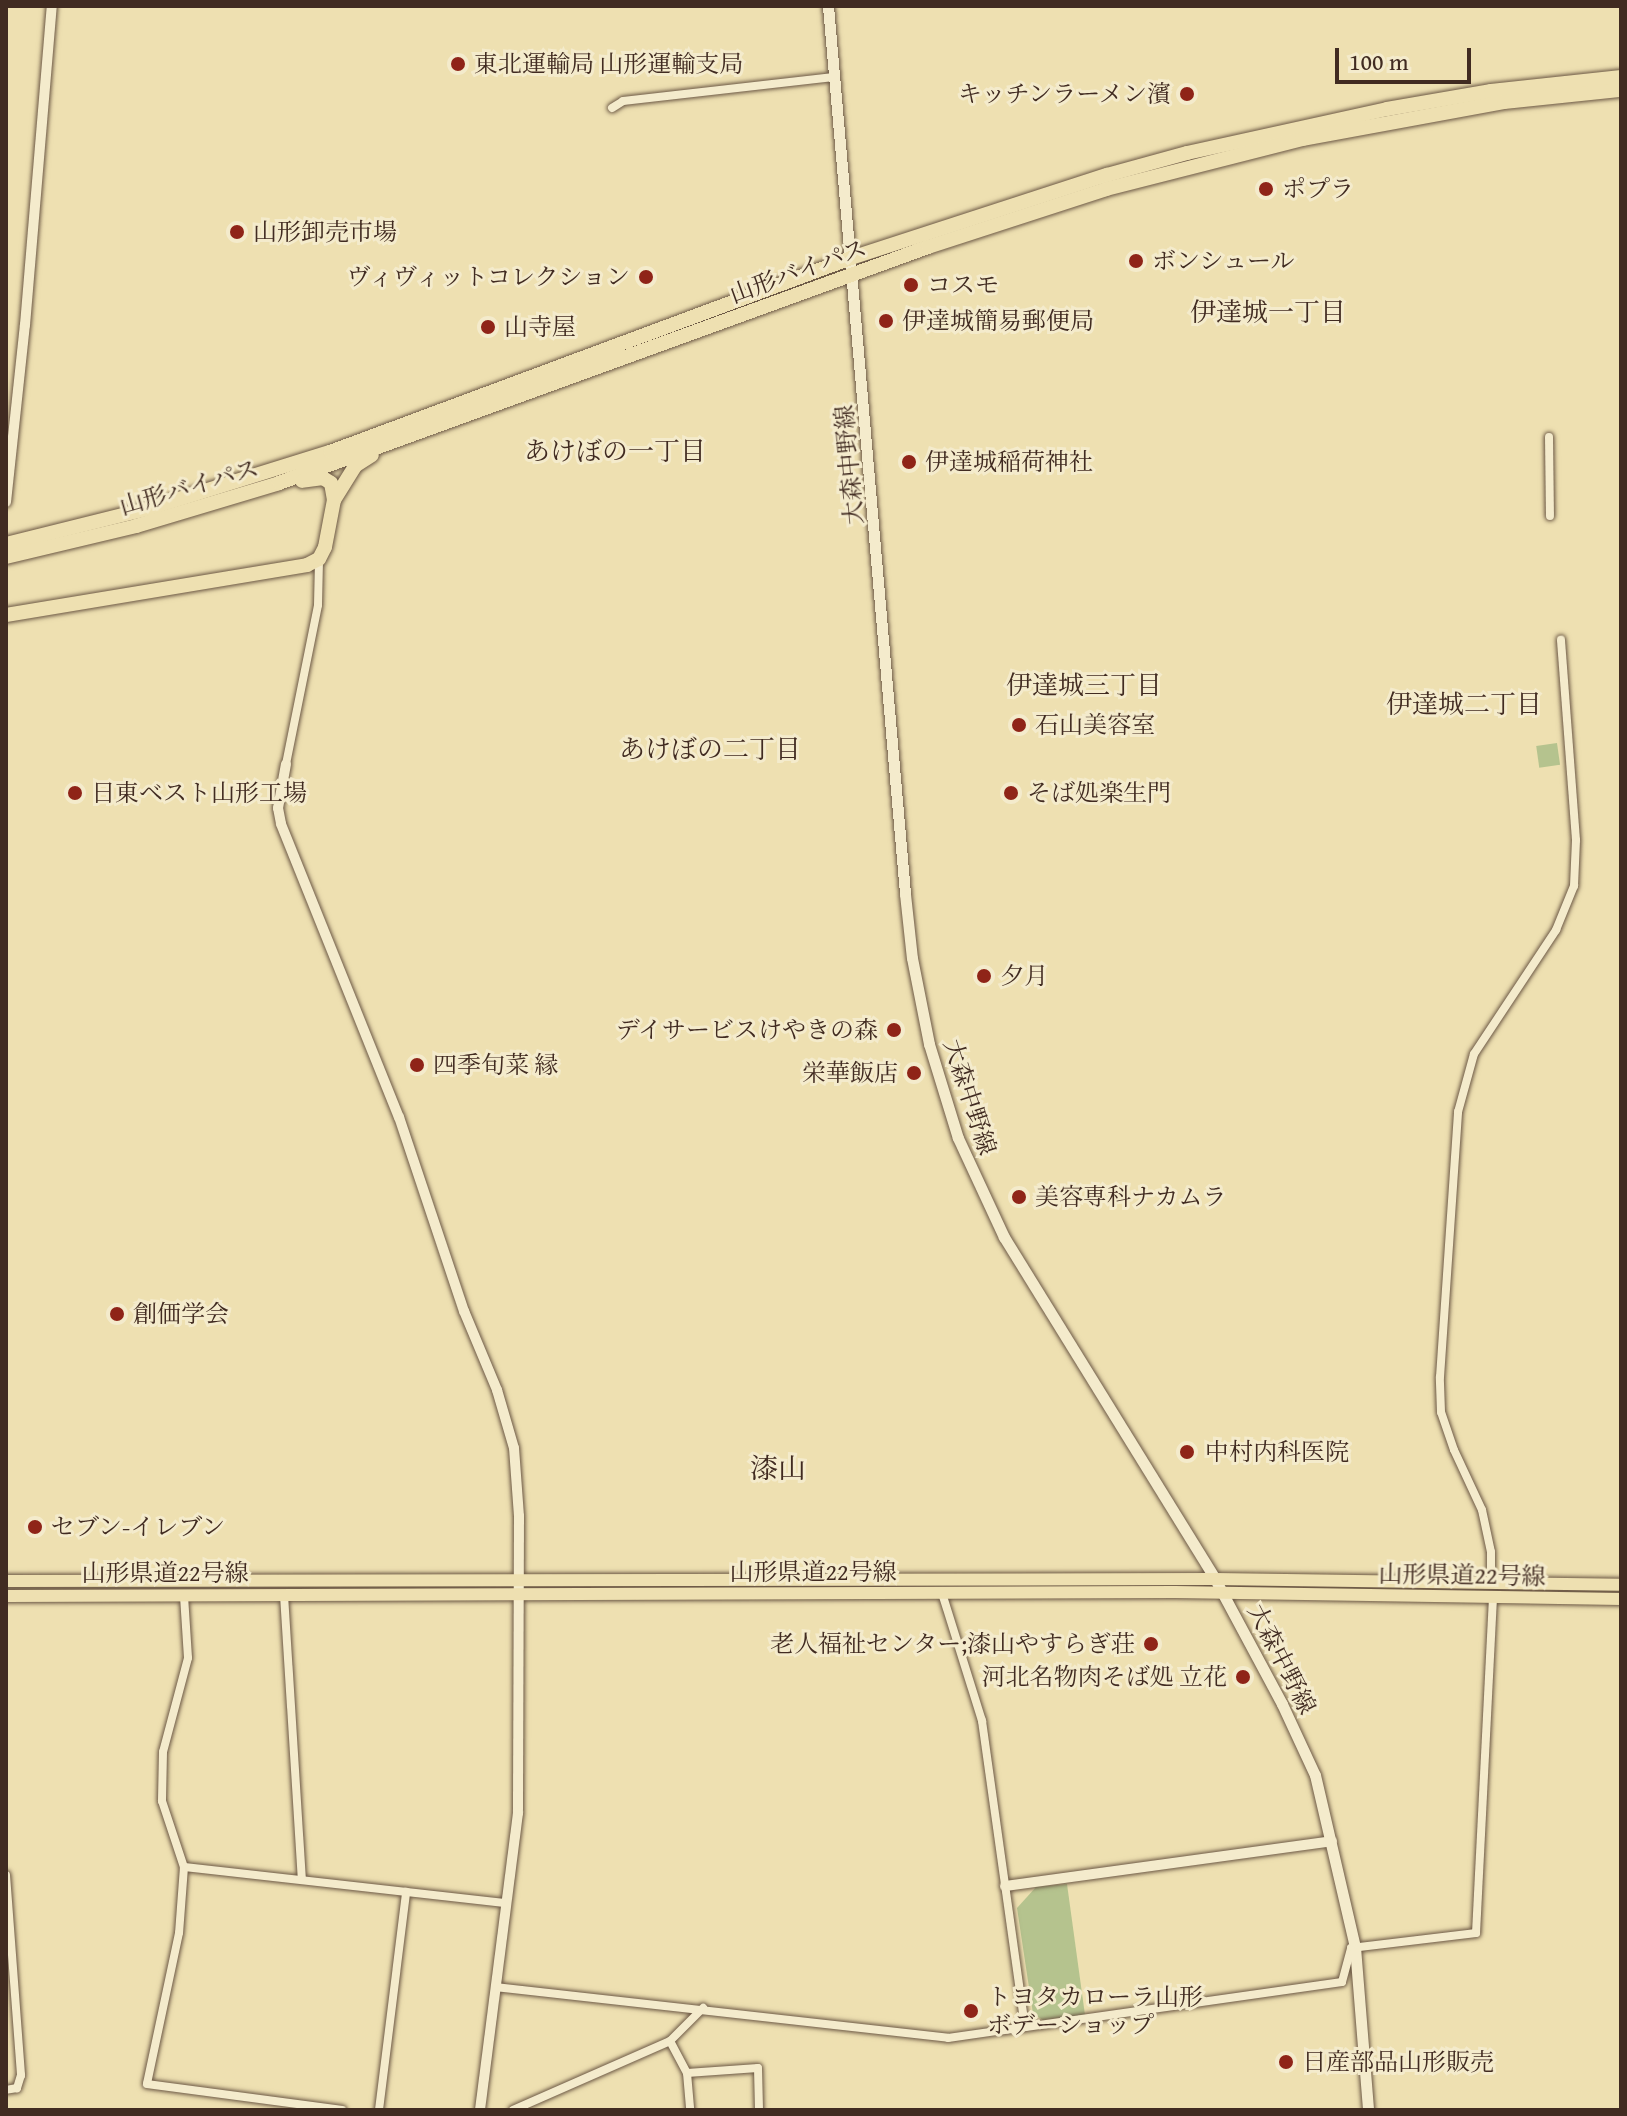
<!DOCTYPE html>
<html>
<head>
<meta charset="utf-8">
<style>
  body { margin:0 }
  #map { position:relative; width:1627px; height:2116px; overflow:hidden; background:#eee0b1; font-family:"Gentium Book Plus","Noto Serif JP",serif }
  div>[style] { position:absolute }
  .green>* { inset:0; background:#b5c38e; transform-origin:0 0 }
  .roads { filter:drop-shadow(0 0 2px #6c5845) drop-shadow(0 0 2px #6c5845) }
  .minor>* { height:8px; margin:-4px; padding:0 4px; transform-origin:4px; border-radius:4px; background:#f4ebcc }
  .tertiary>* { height:10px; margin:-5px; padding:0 5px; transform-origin:5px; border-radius:5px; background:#f4ebcc }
  .secondary>* { height:11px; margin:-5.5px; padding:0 5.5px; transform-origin:5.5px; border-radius:5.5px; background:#f4ebcc }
  .primary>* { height:12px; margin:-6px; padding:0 6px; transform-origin:6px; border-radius:6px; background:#eee0b1 }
  .trunk>* { height:14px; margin:-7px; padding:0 7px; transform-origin:7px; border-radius:7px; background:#eee0b1 }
  .dots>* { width:22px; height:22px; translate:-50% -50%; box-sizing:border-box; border:4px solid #f4ebcc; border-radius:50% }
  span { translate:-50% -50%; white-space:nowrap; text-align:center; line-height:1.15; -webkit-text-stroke:6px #f4ebcc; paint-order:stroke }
  .poi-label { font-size:24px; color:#412b21 }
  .left { translate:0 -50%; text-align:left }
  .right { translate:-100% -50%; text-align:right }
  .street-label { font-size:24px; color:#412b21 }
  .neighbourhood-label { font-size:26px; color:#412b21 }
  .quarter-label { font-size:28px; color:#412b21 }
  .frame { position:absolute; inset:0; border:8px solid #412b21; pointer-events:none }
  .scale { position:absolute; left:1335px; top:48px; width:136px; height:36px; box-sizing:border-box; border:4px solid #412b21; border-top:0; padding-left:10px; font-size:24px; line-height:28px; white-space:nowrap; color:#412b21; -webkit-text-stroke:6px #f4ebcc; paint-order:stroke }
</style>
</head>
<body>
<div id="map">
  <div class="green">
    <div style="left:1557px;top:743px;width:22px;height:21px;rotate:82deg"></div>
    <div style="clip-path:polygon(1067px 1884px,1085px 2015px,1043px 2020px,1033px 2014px,1017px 1908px,1036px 1887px)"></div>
  </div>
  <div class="roads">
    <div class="minor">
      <div style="left:612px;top:108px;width:13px;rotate:-32deg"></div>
      <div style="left:623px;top:101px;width:212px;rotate:-6.5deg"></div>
      <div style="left:1549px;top:437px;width:79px;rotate:89.3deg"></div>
      <div style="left:286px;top:764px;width:162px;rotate:-78.6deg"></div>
      <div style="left:318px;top:605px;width:45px;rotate:-88.7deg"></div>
      <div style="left:1491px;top:1584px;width:32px;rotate:-90deg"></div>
      <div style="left:1491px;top:1552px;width:43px;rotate:-102.1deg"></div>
      <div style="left:1482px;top:1510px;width:66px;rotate:-115deg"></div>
      <div style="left:1454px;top:1450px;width:40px;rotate:-108.9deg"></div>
      <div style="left:1441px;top:1412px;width:35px;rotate:-92deg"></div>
      <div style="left:1440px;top:1377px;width:266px;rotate:-86.1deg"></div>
      <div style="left:1458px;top:1112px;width:60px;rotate:-74.6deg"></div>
      <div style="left:1474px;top:1054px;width:149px;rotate:-56.5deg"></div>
      <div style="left:1556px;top:930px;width:48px;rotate:-67.8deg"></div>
      <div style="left:1574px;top:886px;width:46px;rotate:-87.5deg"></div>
      <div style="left:1576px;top:840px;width:201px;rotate:-94.3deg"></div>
      <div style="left:942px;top:1593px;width:134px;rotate:72.6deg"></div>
      <div style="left:982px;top:1721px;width:309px;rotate:82deg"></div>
      <div style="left:284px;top:1595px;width:285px;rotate:86.4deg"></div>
      <div style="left:184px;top:1596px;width:62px;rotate:86.3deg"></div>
      <div style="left:188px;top:1658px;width:97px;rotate:104.9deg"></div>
      <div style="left:163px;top:1752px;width:49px;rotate:91.2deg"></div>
      <div style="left:162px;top:1801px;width:70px;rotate:71.6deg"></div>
      <div style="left:184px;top:1867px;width:66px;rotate:94.3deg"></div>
      <div style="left:179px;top:1933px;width:154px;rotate:102deg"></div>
      <div style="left:147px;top:2084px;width:197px;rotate:7.6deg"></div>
      <div style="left:184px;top:1867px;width:323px;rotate:6.4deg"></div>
      <div style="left:6px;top:1875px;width:201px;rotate:85.7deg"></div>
      <div style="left:21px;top:2075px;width:14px;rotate:107deg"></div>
      <div style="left:17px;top:2088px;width:11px;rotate:170deg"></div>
      <div style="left:495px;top:1987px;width:456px;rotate:6.4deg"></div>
      <div style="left:948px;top:2038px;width:398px;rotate:-8.1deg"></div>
      <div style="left:1342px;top:1982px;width:35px;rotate:-75deg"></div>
      <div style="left:1351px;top:1948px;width:126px;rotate:-6.8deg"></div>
      <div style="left:1476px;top:1933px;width:336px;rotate:-87.1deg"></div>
      <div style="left:670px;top:2041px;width:36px;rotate:62deg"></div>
      <div style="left:687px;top:2073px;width:37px;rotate:85deg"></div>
      <div style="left:687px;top:2073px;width:71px;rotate:-4deg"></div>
      <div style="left:758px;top:2068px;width:42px;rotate:88.6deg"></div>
      <div style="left:379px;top:2110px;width:220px;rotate:-82.9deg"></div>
      <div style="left:513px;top:2110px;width:171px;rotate:-23.7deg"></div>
      <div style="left:670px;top:2041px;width:47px;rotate:-45deg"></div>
    </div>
    <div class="tertiary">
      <div style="left:6px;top:502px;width:178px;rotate:-83.9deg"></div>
      <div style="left:25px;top:325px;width:320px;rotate:-85.2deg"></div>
      <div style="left:286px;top:764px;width:45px;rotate:100.3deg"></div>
      <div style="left:278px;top:808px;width:16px;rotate:79deg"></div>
      <div style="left:281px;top:824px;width:316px;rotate:68.1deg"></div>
      <div style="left:399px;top:1117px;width:205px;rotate:71.5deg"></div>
      <div style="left:464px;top:1311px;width:86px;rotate:67.3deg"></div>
      <div style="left:497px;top:1390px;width:60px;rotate:73.7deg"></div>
      <div style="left:514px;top:1448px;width:68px;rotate:85.8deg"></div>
      <div style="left:519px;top:1516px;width:297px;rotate:90.2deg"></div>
      <div style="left:518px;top:1813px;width:299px;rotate:97.3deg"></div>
      <div style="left:1005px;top:1886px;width:330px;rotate:-7.8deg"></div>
    </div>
    <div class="secondary">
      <div style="left:828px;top:6px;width:891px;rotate:85.04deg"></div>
      <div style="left:905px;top:894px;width:64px;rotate:83.8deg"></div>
      <div style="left:912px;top:958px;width:88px;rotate:78.8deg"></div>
      <div style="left:929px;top:1044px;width:98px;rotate:72.9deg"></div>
      <div style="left:958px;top:1138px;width:109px;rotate:65.1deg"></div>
      <div style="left:1004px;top:1237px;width:402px;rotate:58.3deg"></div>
      <div style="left:1215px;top:1579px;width:142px;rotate:61.8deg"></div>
      <div style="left:1282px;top:1704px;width:78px;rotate:65.1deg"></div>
      <div style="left:1315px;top:1775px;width:177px;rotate:76.9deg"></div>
      <div style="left:1355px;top:1947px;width:164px;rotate:85.4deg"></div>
    </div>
    <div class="primary">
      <div style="left:6px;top:1581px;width:1209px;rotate:-0.09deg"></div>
      <div style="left:1215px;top:1579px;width:406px;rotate:0.8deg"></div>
      <div style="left:6px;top:1596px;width:1169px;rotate:-0.2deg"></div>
      <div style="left:1175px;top:1592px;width:446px;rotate:0.9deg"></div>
    </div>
    <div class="trunk">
      <div style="left:334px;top:500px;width:40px;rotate:-58deg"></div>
      <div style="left:355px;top:466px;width:20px;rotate:-33deg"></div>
      <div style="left:6px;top:544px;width:148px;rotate:-14deg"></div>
      <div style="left:150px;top:508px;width:189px;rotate:-17.3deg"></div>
      <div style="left:330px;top:452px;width:556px;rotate:-20.42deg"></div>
      <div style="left:851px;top:258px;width:269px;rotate:-18deg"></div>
      <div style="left:1107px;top:175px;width:83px;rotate:-15.4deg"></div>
      <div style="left:1187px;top:153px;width:205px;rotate:-12.4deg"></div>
      <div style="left:1387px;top:109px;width:106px;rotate:-9.8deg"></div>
      <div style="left:1491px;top:91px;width:131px;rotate:-6.1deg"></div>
      <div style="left:6px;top:557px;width:134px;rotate:-13.4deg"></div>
      <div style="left:136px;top:526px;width:149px;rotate:-16.7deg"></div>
      <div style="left:279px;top:483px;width:691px;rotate:-19.98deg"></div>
      <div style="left:928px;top:247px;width:187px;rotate:-18deg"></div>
      <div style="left:1106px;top:189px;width:202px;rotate:-14.3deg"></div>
      <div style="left:1302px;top:139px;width:205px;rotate:-10.4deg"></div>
      <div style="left:1504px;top:102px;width:118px;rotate:-5.9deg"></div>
      <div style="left:6px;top:615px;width:305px;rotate:-9.4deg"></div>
      <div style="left:307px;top:565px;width:13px;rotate:-27deg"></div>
      <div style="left:319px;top:559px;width:13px;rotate:-63deg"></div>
      <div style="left:325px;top:547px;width:48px;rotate:-79.2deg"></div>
      <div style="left:334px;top:500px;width:17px;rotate:-100deg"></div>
      <div style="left:331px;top:483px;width:9px;rotate:-148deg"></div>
      <div style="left:323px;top:478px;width:21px;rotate:172deg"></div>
    </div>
  </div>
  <div class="dots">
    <div style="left:458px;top:64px;background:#8f2418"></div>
    <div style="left:1187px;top:94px;background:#8f2418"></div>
    <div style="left:1266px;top:189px;background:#8f2418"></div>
    <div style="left:237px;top:232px;background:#8f2418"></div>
    <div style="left:1136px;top:261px;background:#8f2418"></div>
    <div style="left:646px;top:277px;background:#8f2418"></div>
    <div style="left:911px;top:285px;background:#8f2418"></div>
    <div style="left:886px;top:321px;background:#8f2418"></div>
    <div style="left:488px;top:327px;background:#8f2418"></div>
    <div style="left:909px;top:462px;background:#8f2418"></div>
    <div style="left:1019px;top:725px;background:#8f2418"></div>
    <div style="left:75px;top:793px;background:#8f2418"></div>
    <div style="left:1011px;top:793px;background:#8f2418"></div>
    <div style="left:984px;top:976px;background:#8f2418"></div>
    <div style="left:894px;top:1030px;background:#8f2418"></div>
    <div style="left:417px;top:1065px;background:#8f2418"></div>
    <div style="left:914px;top:1073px;background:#8f2418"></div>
    <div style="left:1019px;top:1197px;background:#8f2418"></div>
    <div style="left:117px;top:1314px;background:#8f2418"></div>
    <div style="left:1187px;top:1452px;background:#8f2418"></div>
    <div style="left:35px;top:1527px;background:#8f2418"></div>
    <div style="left:1151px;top:1644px;background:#8f2418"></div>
    <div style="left:1243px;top:1677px;background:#8f2418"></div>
    <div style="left:971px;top:2011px;background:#8f2418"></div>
    <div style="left:1286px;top:2062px;background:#8f2418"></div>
  </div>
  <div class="poi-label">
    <span class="left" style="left:474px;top:64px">東北運輸局 山形運輸支局</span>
    <span class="right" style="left:1171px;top:94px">キッチンラーメン濱</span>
    <span class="left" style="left:1282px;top:189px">ポプラ</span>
    <span class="left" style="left:253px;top:232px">山形卸売市場</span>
    <span class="left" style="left:1152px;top:261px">ボンシュール</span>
    <span class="right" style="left:630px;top:277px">ヴィヴィットコレクション</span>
    <span class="left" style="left:927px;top:285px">コスモ</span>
    <span class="left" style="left:902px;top:321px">伊達城簡易郵便局</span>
    <span class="left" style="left:504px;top:327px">山寺屋</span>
    <span class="left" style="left:925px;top:462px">伊達城稲荷神社</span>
    <span class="left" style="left:1035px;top:725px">石山美容室</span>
    <span class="left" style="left:91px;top:793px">日東ベスト山形工場</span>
    <span class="left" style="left:1027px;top:793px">そば処楽生門</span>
    <span class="left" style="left:1000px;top:976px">夕月</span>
    <span class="right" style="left:878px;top:1030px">デイサービスけやきの森</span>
    <span class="left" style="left:433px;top:1065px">四季旬菜 縁</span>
    <span class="right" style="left:898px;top:1073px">栄華飯店</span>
    <span class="left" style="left:1035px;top:1197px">美容専科ナカムラ</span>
    <span class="left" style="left:133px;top:1314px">創価学会</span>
    <span class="left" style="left:1205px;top:1452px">中村内科医院</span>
    <span class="left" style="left:51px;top:1527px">セブン-イレブン</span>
    <span class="right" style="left:1135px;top:1644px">老人福祉センター;漆山やすらぎ荘</span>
    <span class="right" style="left:1227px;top:1677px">河北名物肉そば処 立花</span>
    <span class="left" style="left:987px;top:2011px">トヨタカローラ山形<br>ボデーショップ</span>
    <span class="left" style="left:1302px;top:2062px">日産部品山形販売</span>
  </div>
  <div class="street-label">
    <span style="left:798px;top:271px;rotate:-20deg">山形バイパス</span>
    <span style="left:849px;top:465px;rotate:-95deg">大森中野線</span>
    <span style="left:189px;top:487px;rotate:-16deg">山形バイパス</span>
    <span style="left:970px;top:1097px;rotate:72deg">大森中野線</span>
    <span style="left:813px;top:1572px">山形県道22号線</span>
    <span style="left:165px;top:1573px">山形県道22号線</span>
    <span style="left:1462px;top:1575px;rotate:1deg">山形県道22号線</span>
    <span style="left:1282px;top:1659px;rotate:63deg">大森中野線</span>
  </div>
  <div class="neighbourhood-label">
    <span style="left:1268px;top:312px">伊達城一丁目</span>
    <span style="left:615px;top:451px">あけぼの一丁目</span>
    <span style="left:1084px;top:685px">伊達城三丁目</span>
    <span style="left:1464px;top:704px">伊達城二丁目</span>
    <span style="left:710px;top:749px">あけぼの二丁目</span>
  </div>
  <div class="quarter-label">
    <span style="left:778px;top:1468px">漆山</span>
  </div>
  <div class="frame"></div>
  <div class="scale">100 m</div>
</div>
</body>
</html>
